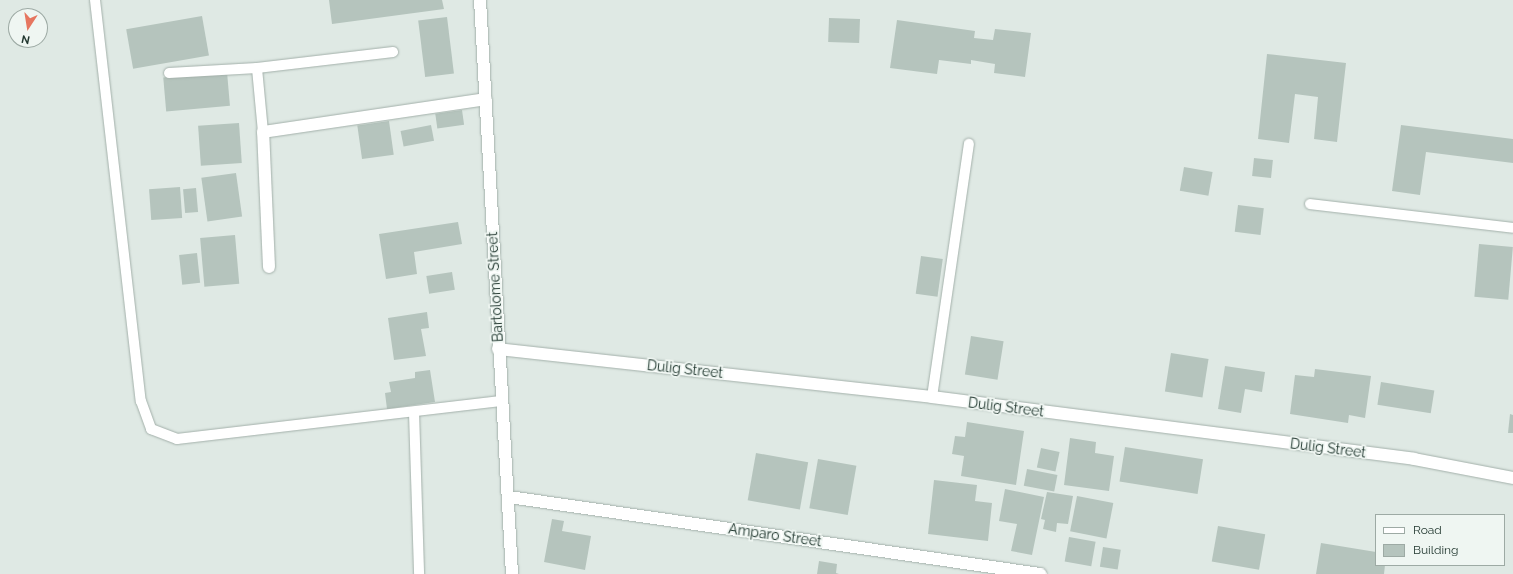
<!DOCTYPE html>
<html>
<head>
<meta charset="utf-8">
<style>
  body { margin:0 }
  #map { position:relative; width:1513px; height:574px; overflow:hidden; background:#dfe9e4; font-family:Raleway,sans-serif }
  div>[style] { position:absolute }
  .building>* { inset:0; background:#b5c4bd; transform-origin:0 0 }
  .roads { filter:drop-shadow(0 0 1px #a3b0aa) drop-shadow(0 0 1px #a3b0aa) }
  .service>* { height:10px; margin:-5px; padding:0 5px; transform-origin:5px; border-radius:5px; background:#fff }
  .minor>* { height:12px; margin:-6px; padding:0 6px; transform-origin:6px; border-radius:6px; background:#fff }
  .tertiary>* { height:12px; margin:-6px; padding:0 6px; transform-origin:6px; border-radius:6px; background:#fff }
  span { translate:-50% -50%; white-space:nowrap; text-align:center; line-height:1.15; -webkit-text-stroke:3.5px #eff6f2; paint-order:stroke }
  .street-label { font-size:14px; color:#223830 }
  .legend { position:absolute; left:1375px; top:514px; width:130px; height:52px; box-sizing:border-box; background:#eff6f2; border:1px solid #9daaa4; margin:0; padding:5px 7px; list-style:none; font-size:12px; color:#223830 }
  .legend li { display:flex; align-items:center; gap:8px; height:20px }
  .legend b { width:20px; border:1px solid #9daaa4 }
  .north { position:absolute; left:8px; top:8px; width:40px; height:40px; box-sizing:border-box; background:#eff6f2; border:1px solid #9daaa4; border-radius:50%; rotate:192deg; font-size:11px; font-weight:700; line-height:16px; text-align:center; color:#223830 }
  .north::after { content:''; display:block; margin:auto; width:14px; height:18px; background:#e67660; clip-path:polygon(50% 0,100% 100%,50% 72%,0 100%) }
</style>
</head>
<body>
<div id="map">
  <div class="building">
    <div style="clip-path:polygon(329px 0,442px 0,444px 9px,332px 24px)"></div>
    <div style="left:202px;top:16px;width:40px;height:77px;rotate:80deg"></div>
    <div style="left:447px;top:17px;width:57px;height:29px;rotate:83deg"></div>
    <div style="left:829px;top:18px;width:31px;height:24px;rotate:2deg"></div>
    <div style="clip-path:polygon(897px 20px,975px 31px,974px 38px,993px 40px,995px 29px,1031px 33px,1025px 77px,994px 73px,995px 64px,971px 60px,971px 64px,939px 60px,937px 74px,890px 68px)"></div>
    <div style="clip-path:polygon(1267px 54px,1346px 63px,1337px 142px,1314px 139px,1318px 97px,1295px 94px,1289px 143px,1258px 139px)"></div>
    <div style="left:227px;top:72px;width:34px;height:64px;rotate:85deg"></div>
    <div style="left:462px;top:110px;width:15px;height:27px;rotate:82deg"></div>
    <div style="left:389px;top:121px;width:34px;height:32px;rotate:82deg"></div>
    <div style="left:239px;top:123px;width:40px;height:41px;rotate:86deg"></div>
    <div style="left:431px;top:125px;width:16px;height:31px;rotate:79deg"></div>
    <div style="clip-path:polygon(1401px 125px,1513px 139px,1513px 163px,1426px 152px,1420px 195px,1392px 191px)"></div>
    <div style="left:1254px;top:158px;width:19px;height:18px;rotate:6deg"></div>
    <div style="left:1184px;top:167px;width:29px;height:24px;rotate:10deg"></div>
    <div style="left:236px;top:173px;width:44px;height:35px;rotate:82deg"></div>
    <div style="left:180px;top:187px;width:31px;height:31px;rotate:86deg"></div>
    <div style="left:196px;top:188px;width:24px;height:13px;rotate:85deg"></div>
    <div style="left:1238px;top:205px;width:26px;height:27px;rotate:7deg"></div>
    <div style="clip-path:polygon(458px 222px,462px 244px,414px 252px,417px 274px,386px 279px,379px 234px)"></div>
    <div style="left:235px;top:235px;width:49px;height:35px;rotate:85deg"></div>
    <div style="left:1479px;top:244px;width:34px;height:53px;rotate:5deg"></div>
    <div style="left:197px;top:253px;width:30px;height:18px;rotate:84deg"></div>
    <div style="left:921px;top:256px;width:22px;height:38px;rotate:8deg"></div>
    <div style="left:452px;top:272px;width:18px;height:26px;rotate:81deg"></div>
    <div style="clip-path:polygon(427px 312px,429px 328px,421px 329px,426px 356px,394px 360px,388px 318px)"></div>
    <div style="left:971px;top:336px;width:33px;height:39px;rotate:9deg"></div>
    <div style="left:1171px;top:353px;width:38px;height:39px;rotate:9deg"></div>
    <div style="clip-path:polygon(1225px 366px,1265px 372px,1262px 392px,1245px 389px,1241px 413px,1218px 409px)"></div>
    <div style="clip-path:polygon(1315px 369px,1371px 376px,1365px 418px,1349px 415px,1348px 423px,1290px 414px,1295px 375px,1314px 377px)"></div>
    <div style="clip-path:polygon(430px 370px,435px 402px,387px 409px,385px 393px,391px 392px,389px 382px,415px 378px,415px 372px)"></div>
    <div style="left:1381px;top:382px;width:54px;height:23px;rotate:9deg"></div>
    <div style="clip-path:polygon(1510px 414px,1513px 415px,1513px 433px,1508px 433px)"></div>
    <div style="clip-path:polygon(967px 422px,1024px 431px,1016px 485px,961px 476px,964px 456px,952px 454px,955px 436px,965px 437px)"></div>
    <div style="clip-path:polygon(1070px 438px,1096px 442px,1095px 453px,1114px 456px,1109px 491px,1064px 485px)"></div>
    <div style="left:1125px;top:447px;width:79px;height:35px;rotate:9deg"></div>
    <div style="left:1041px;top:448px;width:19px;height:20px;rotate:12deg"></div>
    <div style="left:756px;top:453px;width:53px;height:48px;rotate:10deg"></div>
    <div style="left:818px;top:459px;width:39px;height:50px;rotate:10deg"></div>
    <div style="left:1027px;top:469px;width:31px;height:17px;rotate:11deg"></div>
    <div style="clip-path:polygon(934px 480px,977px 485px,975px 501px,992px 503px,988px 541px,928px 534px)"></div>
    <div style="clip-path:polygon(1005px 489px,1044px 497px,1032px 555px,1011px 551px,1017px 524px,999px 521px)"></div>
    <div style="clip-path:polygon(1047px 492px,1073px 496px,1068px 524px,1057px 523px,1056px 532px,1043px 529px,1045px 520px,1041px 519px)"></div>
    <div style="left:1077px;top:496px;width:37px;height:36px;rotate:11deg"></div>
    <div style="clip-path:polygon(552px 519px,564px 521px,562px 531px,591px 536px,585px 570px,544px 562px)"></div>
    <div style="left:1218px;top:526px;width:48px;height:36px;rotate:10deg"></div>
    <div style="left:1069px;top:537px;width:27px;height:25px;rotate:10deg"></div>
    <div style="clip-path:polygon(1321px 543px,1376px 552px,1376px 565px,1385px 565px,1384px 574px,1316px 574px)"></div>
    <div style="left:1103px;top:547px;width:18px;height:20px;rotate:9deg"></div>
    <div style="clip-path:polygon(819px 561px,837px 564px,836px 573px,839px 574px,817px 574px)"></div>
  </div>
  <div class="roads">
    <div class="service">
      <div style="left:95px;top:0;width:404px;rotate:83.5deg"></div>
      <div style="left:141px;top:401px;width:30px;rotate:70deg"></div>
      <div style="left:151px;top:429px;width:28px;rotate:21deg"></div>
      <div style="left:177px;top:439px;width:326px;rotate:-6.7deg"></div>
      <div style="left:169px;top:73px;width:88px;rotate:-3.3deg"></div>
      <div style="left:263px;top:132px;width:64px;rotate:-95.4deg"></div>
      <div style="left:257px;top:68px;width:137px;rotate:-6.7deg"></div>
      <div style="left:1310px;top:204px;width:204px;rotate:6.7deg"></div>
      <div style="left:932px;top:397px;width:256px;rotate:-81.7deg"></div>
      <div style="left:414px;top:412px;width:162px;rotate:88.2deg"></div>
    </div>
    <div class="minor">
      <div style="left:269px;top:267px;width:135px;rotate:-92.5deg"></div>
      <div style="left:263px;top:132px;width:225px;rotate:-8.4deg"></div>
      <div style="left:498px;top:349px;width:437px;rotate:6.3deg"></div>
      <div style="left:932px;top:397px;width:486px;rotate:7.3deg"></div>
      <div style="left:1414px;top:459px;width:101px;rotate:10.9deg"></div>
      <div style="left:509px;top:497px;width:537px;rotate:8.25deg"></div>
    </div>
    <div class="tertiary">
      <div style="left:480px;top:0;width:575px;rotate:86.81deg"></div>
    </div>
  </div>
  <div class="street-label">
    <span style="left:495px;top:287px;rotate:-93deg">Bartolome Street</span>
    <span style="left:685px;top:369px;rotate:6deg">Dulig Street</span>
    <span style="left:1006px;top:407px;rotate:7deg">Dulig Street</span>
    <span style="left:1328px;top:448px;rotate:7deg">Dulig Street</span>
    <span style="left:775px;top:535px;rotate:8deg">Amparo Street</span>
  </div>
  <ul class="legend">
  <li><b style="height:5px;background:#fff"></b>Road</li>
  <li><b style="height:11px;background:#b5c4bd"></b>Building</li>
  </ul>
  <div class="north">N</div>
</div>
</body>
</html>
